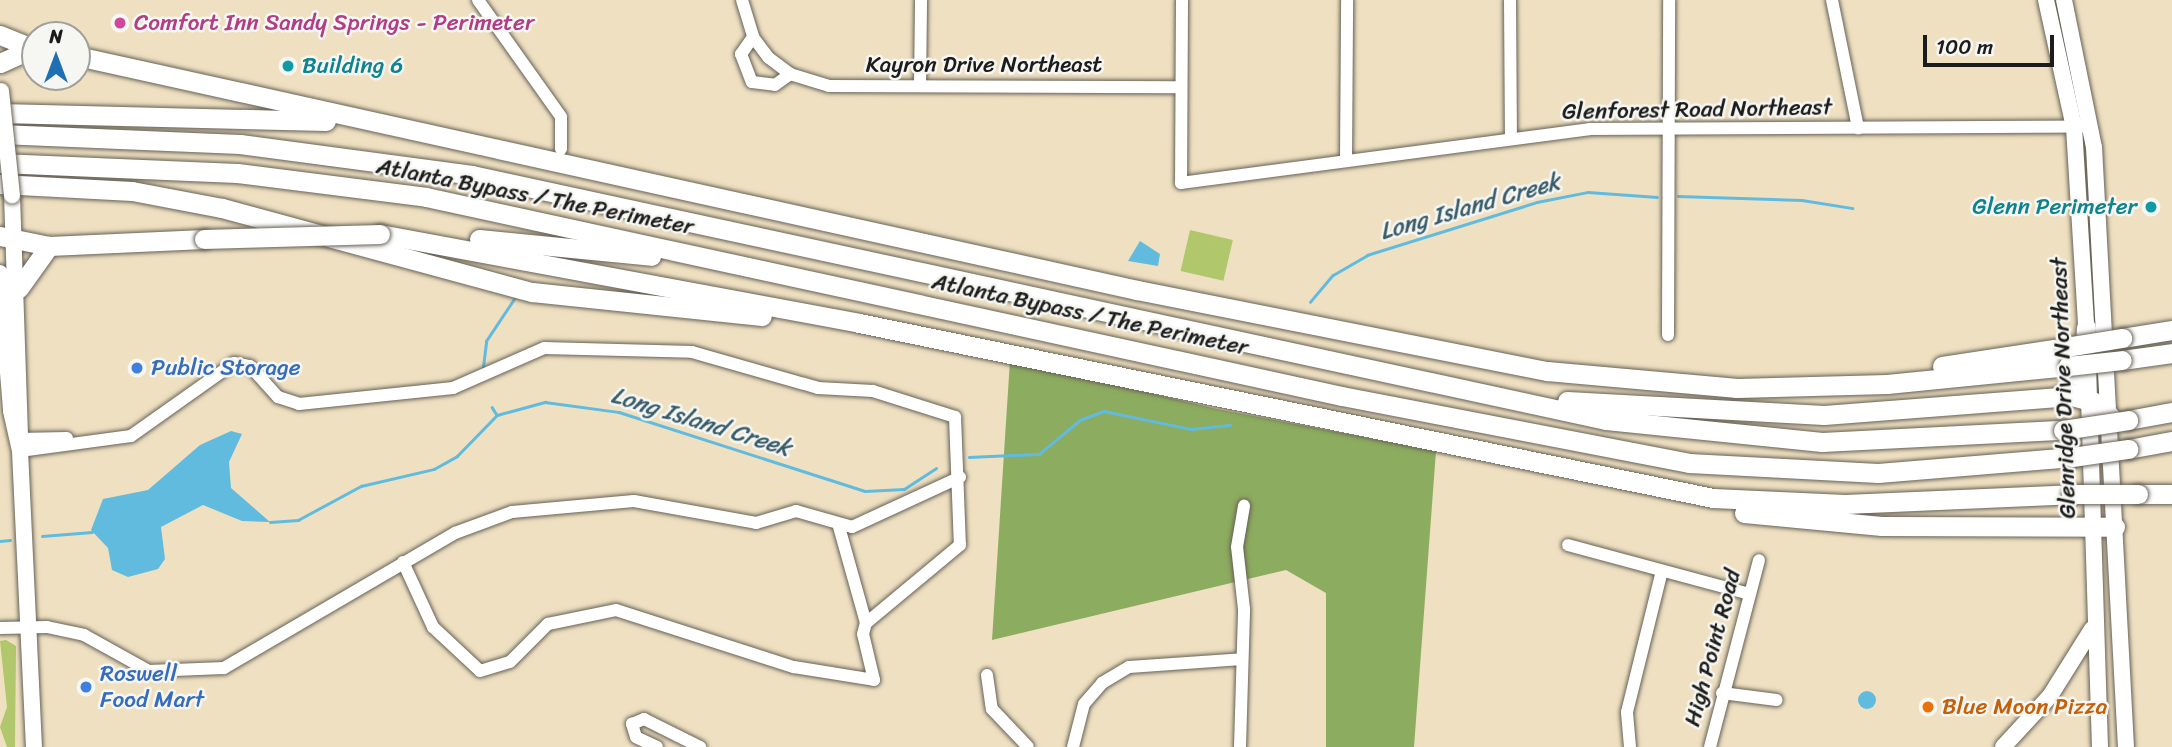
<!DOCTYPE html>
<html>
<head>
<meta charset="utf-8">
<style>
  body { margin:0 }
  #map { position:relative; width:2172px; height:747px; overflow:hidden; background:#efe0c2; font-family:Sriracha,sans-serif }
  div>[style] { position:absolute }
  .green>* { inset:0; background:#b1c76b; transform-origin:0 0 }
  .forest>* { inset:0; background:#8cac5f }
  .water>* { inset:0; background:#61bbdf }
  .round { border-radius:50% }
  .stream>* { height:2.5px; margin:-1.25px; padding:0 1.25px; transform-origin:1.25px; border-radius:1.25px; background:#61bbdf }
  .roads { filter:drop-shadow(0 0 2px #666156) drop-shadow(0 0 2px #666156) }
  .minor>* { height:12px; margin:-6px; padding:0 6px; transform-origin:6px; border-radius:6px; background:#fff }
  .major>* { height:16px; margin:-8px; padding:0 8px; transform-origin:8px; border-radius:8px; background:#fff }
  .highway>* { height:19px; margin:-9.5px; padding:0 9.5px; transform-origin:9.5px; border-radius:9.5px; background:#fff }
  .bridges { filter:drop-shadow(0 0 2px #666156) drop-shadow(0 0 2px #666156) }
  .major-bridge>* { height:16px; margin:-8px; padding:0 8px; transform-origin:8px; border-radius:8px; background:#fff }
  .highway-bridge>* { height:19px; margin:-9.5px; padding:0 9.5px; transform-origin:9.5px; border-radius:9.5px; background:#fff }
  .dots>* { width:19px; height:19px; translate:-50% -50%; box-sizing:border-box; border:4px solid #f6f6f2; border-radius:50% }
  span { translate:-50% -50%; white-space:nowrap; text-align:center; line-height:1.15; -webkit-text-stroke:5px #f6f6f2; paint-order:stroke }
  .hotel-label { font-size:23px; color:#b23c85 }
  .left { translate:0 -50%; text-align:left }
  .street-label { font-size:23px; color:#1c1c1c }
  .culture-label { font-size:23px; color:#0d838f }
  .right { translate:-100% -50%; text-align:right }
  .shop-label { font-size:23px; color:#366cbe }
  .food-label { font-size:23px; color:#c56008 }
  .water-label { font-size:24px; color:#385c6a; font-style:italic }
  .north { position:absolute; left:21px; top:21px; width:70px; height:70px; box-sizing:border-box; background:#f6f6f2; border:2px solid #9f9f9c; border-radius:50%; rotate:0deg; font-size:19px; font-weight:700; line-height:28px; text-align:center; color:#1c1c1c }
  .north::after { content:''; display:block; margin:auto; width:24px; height:32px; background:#1f6fb2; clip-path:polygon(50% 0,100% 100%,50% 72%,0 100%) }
  .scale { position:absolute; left:1923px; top:35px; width:131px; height:32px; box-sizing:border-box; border:4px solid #1c1c1c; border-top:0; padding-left:9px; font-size:21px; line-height:24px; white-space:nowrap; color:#1c1c1c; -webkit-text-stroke:5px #f6f6f2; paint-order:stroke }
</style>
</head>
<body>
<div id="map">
  <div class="green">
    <div style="left:1190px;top:230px;width:44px;height:42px;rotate:13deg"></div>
    <div style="clip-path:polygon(6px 640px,16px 646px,15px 747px,7px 747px,0 727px,7px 707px,0 641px)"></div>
  </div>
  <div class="forest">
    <div style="clip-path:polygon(1010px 360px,1217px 409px,1436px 451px,1414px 747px,1326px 747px,1326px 593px,1286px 570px,992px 640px)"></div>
  </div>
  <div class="water">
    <div style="clip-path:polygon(1140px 241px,1160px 254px,1158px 266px,1128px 261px)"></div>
    <div style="clip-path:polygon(231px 431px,242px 434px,229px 462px,231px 488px,270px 522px,242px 521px,203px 505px,161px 527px,165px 559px,158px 569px,128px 577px,112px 570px,108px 548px,91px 530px,103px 499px,148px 490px,200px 445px)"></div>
    <div class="round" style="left:1858px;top:691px;width:18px;height:18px"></div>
  </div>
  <div class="stream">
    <div style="left:1678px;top:196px;width:124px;rotate:1.8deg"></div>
    <div style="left:1802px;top:200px;width:51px;rotate:9.1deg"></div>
    <div style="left:1310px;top:302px;width:35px;rotate:-50deg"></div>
    <div style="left:1333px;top:275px;width:39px;rotate:-30deg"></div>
    <div style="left:1367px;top:255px;width:178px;rotate:-17.3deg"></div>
    <div style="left:1537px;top:202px;width:52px;rotate:-11.1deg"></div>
    <div style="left:1588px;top:192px;width:69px;rotate:4.1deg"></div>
    <div style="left:483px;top:367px;width:26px;rotate:-83deg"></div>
    <div style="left:486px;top:341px;width:50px;rotate:-56.3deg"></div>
    <div style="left:492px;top:407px;width:9px;rotate:58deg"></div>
    <div style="left:969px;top:457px;width:70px;rotate:-2.5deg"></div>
    <div style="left:1039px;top:454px;width:53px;rotate:-39.7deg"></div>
    <div style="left:1080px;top:420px;width:26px;rotate:-21deg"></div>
    <div style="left:1104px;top:411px;width:89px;rotate:11.7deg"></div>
    <div style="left:1191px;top:429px;width:39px;rotate:-6deg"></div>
    <div style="left:270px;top:522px;width:28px;rotate:-4deg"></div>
    <div style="left:298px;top:520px;width:72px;rotate:-28.4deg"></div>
    <div style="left:361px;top:486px;width:75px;rotate:-13.1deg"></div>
    <div style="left:434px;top:469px;width:26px;rotate:-29deg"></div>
    <div style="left:457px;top:456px;width:57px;rotate:-45.7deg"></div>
    <div style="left:497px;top:415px;width:50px;rotate:-15.2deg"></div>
    <div style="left:545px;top:402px;width:75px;rotate:7.7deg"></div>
    <div style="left:619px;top:412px;width:258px;rotate:17.8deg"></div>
    <div style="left:865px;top:491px;width:39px;rotate:-3deg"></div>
    <div style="left:904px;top:489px;width:38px;rotate:-33deg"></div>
    <div style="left:42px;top:536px;width:50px;rotate:-4.6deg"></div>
    <div style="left:0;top:541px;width:10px;rotate:-6deg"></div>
  </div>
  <div class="roads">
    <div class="minor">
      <div style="left:478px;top:0;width:143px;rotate:54.6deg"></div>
      <div style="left:561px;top:117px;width:32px;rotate:90deg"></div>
      <div style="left:742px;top:0;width:39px;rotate:73deg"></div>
      <div style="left:753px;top:37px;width:26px;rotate:53deg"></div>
      <div style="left:769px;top:58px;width:26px;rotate:37deg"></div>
      <div style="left:790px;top:74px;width:41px;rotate:17.1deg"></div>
      <div style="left:829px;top:86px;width:352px;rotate:0.2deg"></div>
      <div style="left:1182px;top:0;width:183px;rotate:90.3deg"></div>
      <div style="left:1181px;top:183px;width:413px;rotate:-7.5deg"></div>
      <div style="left:1590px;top:129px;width:493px;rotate:-0.3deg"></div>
      <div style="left:1510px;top:0;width:139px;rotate:89.6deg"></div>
      <div style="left:1832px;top:0;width:131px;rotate:78.5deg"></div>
      <div style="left:753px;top:37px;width:21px;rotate:125deg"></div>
      <div style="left:741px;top:54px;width:30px;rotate:69deg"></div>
      <div style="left:752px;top:82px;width:23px;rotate:7deg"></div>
      <div style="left:775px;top:85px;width:19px;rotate:-36deg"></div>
      <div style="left:920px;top:86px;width:86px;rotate:-89.3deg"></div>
      <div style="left:1346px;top:161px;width:161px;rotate:-89.6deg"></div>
      <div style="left:1668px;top:335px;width:335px;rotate:-89.8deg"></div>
      <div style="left:19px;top:439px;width:48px;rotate:-1.2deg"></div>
      <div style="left:20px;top:451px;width:112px;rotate:-7.7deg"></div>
      <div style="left:131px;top:436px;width:126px;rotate:-35.3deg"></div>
      <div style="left:234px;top:363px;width:16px;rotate:11deg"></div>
      <div style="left:250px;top:366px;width:42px;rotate:47.9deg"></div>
      <div style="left:278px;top:397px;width:22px;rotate:18deg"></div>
      <div style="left:299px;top:404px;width:155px;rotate:-5.9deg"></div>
      <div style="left:453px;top:388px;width:99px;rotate:-23.7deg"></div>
      <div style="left:544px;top:348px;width:148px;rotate:1.5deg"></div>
      <div style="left:692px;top:352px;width:131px;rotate:15.9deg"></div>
      <div style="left:818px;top:388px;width:55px;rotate:3.1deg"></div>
      <div style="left:873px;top:391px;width:86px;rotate:17.6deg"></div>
      <div style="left:955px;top:417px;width:128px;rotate:87.8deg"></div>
      <div style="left:960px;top:545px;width:122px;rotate:140.3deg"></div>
      <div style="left:1568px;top:545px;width:188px;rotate:15.1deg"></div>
      <div style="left:403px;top:562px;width:72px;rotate:65.2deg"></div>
      <div style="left:433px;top:627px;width:64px;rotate:43.1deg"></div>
      <div style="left:480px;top:671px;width:31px;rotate:-17deg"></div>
      <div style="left:510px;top:662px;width:54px;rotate:-45deg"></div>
      <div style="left:548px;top:624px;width:69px;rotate:-11.6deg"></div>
      <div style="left:616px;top:610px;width:187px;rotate:17.8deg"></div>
      <div style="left:794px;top:667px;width:81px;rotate:9.2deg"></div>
      <div style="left:874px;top:680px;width:47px;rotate:-103.4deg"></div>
      <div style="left:863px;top:634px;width:11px;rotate:-75deg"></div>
      <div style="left:866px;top:623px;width:100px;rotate:-105.7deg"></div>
      <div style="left:0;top:628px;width:47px;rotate:-1.2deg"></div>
      <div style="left:47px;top:627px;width:38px;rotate:12deg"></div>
      <div style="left:84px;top:635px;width:74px;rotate:29deg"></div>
      <div style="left:149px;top:671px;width:75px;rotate:-2.3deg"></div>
      <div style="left:224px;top:668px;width:268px;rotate:-30.3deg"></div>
      <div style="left:455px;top:533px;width:61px;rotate:-20.2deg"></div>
      <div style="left:512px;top:512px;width:122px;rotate:-5.2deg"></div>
      <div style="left:634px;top:501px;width:124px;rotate:10.2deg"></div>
      <div style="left:756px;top:523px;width:42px;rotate:-16.7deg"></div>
      <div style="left:796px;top:511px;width:58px;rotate:15.9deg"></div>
      <div style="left:852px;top:527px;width:119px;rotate:-24.8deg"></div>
      <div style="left:987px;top:675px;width:34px;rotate:82deg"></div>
      <div style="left:992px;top:709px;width:52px;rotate:46.5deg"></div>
      <div style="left:1722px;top:693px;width:55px;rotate:7.3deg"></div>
      <div style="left:657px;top:747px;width:23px;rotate:-155deg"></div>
      <div style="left:636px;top:737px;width:14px;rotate:-107deg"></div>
      <div style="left:632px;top:724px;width:13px;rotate:-23deg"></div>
      <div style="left:644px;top:719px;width:63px;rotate:26.6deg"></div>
      <div style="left:1073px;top:747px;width:44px;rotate:-75.7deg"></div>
      <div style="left:1084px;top:704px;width:28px;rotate:-49deg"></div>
      <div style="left:1102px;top:683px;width:31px;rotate:-31deg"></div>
      <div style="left:1129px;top:667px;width:113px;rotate:-4deg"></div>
      <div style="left:1240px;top:747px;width:138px;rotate:-88.3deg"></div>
      <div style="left:1244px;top:609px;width:62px;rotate:-96.4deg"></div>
      <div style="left:1237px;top:547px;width:42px;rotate:-80.3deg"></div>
      <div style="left:1630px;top:747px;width:35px;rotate:-95deg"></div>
      <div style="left:1627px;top:712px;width:145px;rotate:-76.1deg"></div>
      <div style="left:1710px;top:747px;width:193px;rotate:-75.3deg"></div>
    </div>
    <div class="major">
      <div style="left:2046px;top:0;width:130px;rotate:77.6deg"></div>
      <div style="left:2074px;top:127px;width:210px;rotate:86.5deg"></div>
      <div style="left:2064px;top:0;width:150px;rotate:78.5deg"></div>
      <div style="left:2094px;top:147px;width:601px;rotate:86.95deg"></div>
      <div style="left:12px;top:195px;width:238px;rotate:88.1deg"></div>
      <div style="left:0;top:273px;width:138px;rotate:85.4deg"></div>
      <div style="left:11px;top:411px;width:41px;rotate:77.3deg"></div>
      <div style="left:20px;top:451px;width:296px;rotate:87.3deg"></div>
      <div style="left:2088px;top:366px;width:381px;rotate:88.2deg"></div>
      <div style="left:2003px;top:747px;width:69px;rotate:-47.3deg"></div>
      <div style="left:2050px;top:696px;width:79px;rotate:-57.9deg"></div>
    </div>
    <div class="highway">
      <div style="left:0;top:35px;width:38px;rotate:22deg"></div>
      <div style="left:77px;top:56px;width:1086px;rotate:12.45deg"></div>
      <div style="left:1137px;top:290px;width:418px;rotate:11.2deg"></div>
      <div style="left:1547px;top:371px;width:191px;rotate:5.1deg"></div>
      <div style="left:1737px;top:388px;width:150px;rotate:-1.5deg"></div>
      <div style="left:1887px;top:384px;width:182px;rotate:-5.7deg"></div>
      <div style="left:0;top:63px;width:34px;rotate:-24deg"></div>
      <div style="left:0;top:113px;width:326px;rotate:1.4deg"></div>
      <div style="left:0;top:134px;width:240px;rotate:2.4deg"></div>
      <div style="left:240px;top:144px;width:234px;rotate:7.6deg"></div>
      <div style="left:472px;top:175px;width:1160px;rotate:12.19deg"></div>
      <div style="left:1606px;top:420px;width:217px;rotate:5.8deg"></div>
      <div style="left:1822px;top:442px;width:241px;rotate:-2.9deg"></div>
      <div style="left:0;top:163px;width:237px;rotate:2.4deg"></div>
      <div style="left:237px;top:173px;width:191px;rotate:7.2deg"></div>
      <div style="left:426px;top:197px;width:937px;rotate:12.26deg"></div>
      <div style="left:1342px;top:396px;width:353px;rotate:10.9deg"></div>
      <div style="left:1689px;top:463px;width:189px;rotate:3deg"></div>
      <div style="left:1878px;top:473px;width:195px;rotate:-4.7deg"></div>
      <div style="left:0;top:184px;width:132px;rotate:3deg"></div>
      <div style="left:132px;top:191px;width:92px;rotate:10.7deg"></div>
      <div style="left:222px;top:208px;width:321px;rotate:15.2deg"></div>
      <div style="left:532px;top:292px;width:231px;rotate:6deg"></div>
      <div style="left:380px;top:234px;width:487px;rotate:10.5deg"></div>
      <div style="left:859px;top:323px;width:872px;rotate:11.58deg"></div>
      <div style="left:1713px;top:498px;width:132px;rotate:2.6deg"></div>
      <div style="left:1845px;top:504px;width:226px;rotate:-2.5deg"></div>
      <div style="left:0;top:236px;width:50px;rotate:11.5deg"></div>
      <div style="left:49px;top:246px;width:155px;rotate:-2.6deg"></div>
      <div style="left:479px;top:239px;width:173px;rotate:5.6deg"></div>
      <div style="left:0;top:286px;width:2px;rotate:63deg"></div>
      <div style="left:19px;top:288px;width:52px;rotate:-54.5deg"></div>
      <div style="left:2122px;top:338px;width:51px;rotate:-9.1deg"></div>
      <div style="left:2122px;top:360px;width:50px;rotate:-8deg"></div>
      <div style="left:1942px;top:366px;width:125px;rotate:-8.7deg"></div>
      <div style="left:2059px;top:396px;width:29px;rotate:-34deg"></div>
      <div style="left:2083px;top:380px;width:53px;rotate:-86.8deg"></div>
      <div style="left:1567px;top:401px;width:257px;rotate:3.1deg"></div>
      <div style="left:1824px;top:415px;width:249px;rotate:-4.4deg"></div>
      <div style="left:2072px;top:396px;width:23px;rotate:15deg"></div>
      <div style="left:2094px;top:402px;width:21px;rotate:41deg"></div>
      <div style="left:2128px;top:420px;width:45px;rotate:-10.3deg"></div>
      <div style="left:2128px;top:449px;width:45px;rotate:-10.3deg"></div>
      <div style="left:2138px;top:494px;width:34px"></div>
      <div style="left:1744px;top:513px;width:138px;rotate:5.4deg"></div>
      <div style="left:1881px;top:526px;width:234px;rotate:0.2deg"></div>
    </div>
  </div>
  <div class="bridges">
    <div class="major-bridge">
      <div style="left:1px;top:91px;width:105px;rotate:84deg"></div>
    </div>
    <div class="highway-bridge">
      <div style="left:204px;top:239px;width:176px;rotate:-1.6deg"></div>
      <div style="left:2066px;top:347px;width:57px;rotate:-9.1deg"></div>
      <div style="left:2068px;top:366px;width:54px;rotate:-6.3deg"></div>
      <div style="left:2063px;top:430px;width:66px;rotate:-8.7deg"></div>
      <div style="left:2072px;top:457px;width:57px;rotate:-8.1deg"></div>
      <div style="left:2071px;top:494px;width:67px"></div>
    </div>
  </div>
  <div class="dots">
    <div style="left:120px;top:23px;background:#d1479c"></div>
    <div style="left:288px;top:66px;background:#0f9aa8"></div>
    <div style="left:2151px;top:207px;background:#0f9aa8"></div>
    <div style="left:137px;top:368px;background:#3f7fe0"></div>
    <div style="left:86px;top:687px;background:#3f7fe0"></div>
    <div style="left:1928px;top:707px;background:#e8710a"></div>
  </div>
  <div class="hotel-label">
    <span class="left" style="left:134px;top:23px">Comfort Inn Sandy Springs - Perimeter</span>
  </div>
  <div class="street-label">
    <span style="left:984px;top:65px">Kayron Drive Northeast</span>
    <span style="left:1697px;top:110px;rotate:-1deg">Glenforest Road Northeast</span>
    <span style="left:535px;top:197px;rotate:11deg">Atlanta Bypass / The Perimeter</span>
    <span style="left:1090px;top:315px;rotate:12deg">Atlanta Bypass / The Perimeter</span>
    <span style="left:2064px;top:388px;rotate:-92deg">Glenridge Drive Northeast</span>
    <span style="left:1713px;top:648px;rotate:-75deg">High Point Road</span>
  </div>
  <div class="culture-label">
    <span class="left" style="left:302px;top:66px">Building 6</span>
    <span class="right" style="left:2137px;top:207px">Glenn Perimeter</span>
  </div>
  <div class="shop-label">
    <span class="left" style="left:151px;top:368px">Public Storage</span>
    <span class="left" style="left:100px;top:687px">Roswell<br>Food Mart</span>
  </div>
  <div class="food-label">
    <span class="left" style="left:1942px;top:707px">Blue Moon Pizza</span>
  </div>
  <div class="water-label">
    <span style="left:1470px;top:207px;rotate:-16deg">Long Island Creek</span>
    <span style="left:701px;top:422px;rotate:17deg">Long Island Creek</span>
  </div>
  <div class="north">N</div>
  <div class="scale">100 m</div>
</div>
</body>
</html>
